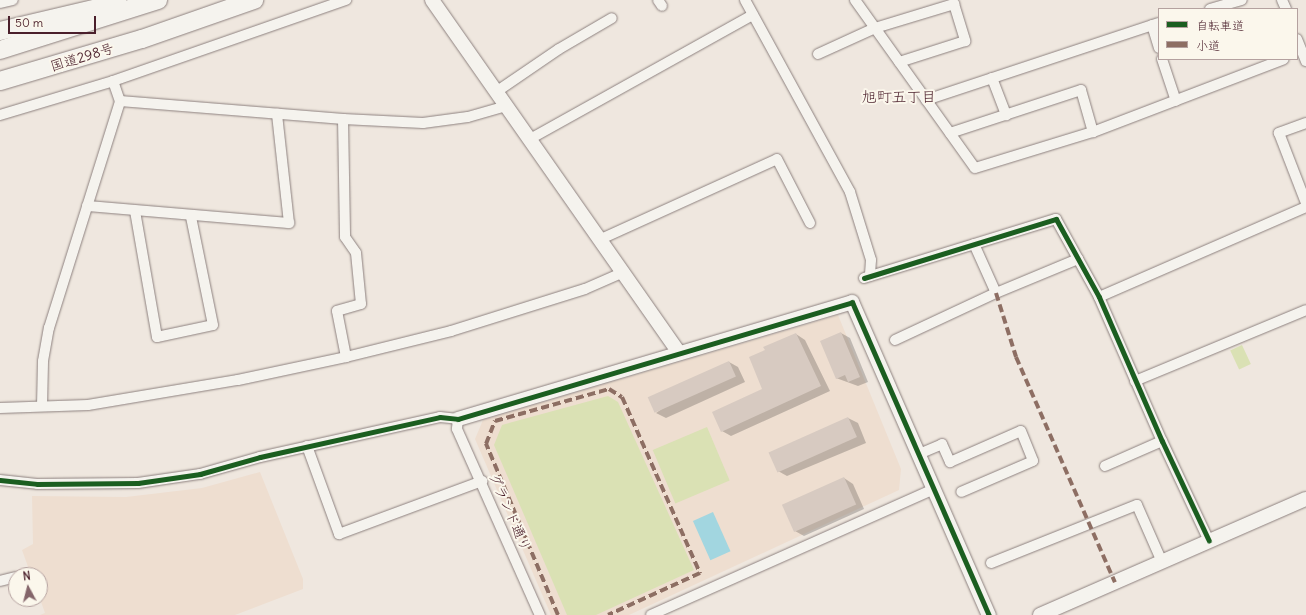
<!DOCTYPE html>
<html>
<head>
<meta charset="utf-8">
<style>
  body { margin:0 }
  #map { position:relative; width:1306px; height:615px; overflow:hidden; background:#efe7df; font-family:Delius,"Klee One",sans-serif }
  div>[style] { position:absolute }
  .built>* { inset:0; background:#eeded0 }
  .green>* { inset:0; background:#dae1b4; transform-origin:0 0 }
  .water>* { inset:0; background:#a2d6e0; transform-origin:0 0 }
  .shadow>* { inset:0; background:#0003 }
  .building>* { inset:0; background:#d7cac1; transform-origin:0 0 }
  .roads { filter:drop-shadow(0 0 1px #8d817f) drop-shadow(0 0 1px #8d817f) }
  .street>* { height:10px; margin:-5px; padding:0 5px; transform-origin:5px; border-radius:5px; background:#f5f3ee }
  .secondary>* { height:14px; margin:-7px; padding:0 7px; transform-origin:7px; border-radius:7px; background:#f5f3ee }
  .highway>* { height:18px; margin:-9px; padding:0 9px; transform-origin:9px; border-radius:9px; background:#f5f3ee }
  .quiet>* { height:4px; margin-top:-2px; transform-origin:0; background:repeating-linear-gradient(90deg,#8d6e63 0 8px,transparent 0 12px) }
  .cycleway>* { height:5px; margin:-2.5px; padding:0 2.5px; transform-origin:2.5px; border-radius:2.5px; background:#1b5e20 }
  span { translate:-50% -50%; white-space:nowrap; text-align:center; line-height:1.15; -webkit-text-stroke:4px #fbf7ec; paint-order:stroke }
  .street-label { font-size:14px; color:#4a1f2b }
  .neighbourhood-label { font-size:15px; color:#4a1f2b }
  .legend { position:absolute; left:1158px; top:8px; width:140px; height:52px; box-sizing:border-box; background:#fbf7ec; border:1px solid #b4a19f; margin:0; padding:5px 7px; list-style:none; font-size:12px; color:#4a1f2b }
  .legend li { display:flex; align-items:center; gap:8px; height:20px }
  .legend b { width:20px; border:1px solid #b4a19f }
  .north { position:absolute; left:8px; top:567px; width:40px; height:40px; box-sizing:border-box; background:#fbf7ec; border:1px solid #b4a19f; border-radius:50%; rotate:353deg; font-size:11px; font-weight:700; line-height:16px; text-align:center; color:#4a1f2b }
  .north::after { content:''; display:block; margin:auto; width:14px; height:18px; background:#84656a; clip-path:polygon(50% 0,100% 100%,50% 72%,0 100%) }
  .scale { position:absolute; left:8px; top:16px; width:88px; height:18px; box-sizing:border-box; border:2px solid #4a1f2b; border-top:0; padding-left:5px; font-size:12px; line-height:14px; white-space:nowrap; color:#4a1f2b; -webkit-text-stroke:3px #fbf7ec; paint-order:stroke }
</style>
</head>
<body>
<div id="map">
  <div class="built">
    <div style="clip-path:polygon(838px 315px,901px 469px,899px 490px,629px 615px,551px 615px,475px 439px,483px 420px)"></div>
    <div style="clip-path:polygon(260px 472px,303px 579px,303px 589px,235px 615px,40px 615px,45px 613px,40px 599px,40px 575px,31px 575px,22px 550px,33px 544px,32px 496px,126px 497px,202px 488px)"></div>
  </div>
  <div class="green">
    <div style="left:1242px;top:345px;width:21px;height:13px;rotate:65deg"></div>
    <div style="clip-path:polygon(608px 396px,618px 402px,694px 570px,596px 615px,567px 615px,494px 445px,502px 425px)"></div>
    <div style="left:707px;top:427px;width:58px;height:59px;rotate:67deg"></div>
  </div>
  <div class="water">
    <div style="left:713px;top:512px;width:43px;height:22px;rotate:66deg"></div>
  </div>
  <div class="shadow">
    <div style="clip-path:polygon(841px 333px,850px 338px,868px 382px,858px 386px,836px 378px)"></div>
    <div style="clip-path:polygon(796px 334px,805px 340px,830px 391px,731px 436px,722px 431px,763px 390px)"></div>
    <div style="clip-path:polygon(729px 362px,738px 367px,745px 382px,666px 418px,656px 413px)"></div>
    <div style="clip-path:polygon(848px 418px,858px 423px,866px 443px,787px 476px,778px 471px)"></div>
    <div style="clip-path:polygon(844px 478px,853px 484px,864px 509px,804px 536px,795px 531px)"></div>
  </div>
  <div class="building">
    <div style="clip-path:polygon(841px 332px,860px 377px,848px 382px,845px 375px,836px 379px,820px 341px)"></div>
    <div style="clip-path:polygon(796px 333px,821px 386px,721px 432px,712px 412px,762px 389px,749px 357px,765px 350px,763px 347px)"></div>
    <div style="left:729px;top:361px;width:17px;height:89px;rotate:66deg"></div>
    <div style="left:848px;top:417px;width:22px;height:87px;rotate:66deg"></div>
    <div style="left:844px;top:477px;width:30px;height:68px;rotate:66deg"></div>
  </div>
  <div class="roads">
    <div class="street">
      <div style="left:658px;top:0;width:7px;rotate:56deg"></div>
      <div style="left:745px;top:0;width:219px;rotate:61.3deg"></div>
      <div style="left:850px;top:192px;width:71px;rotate:72.8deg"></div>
      <div style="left:871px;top:260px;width:16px;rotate:94deg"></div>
      <div style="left:855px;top:0;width:206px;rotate:54.5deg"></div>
      <div style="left:975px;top:168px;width:123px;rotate:-17deg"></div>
      <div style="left:1093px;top:132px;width:204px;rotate:-20.9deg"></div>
      <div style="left:1282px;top:0;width:10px;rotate:66deg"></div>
      <div style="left:0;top:3px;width:13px;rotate:-13deg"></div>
      <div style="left:1210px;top:9px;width:33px;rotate:-16deg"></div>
      <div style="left:1152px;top:25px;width:24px;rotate:73deg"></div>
      <div style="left:1297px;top:39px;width:24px;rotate:68deg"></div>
      <div style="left:818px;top:54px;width:63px;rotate:-24.5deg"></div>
      <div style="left:875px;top:28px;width:83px;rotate:-16.9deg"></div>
      <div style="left:954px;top:4px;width:39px;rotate:73deg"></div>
      <div style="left:965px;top:41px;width:69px;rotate:162.3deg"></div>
      <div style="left:1162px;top:59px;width:44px;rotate:71.6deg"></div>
      <div style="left:992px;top:78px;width:40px;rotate:69deg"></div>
      <div style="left:113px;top:81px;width:21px;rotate:71deg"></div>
      <div style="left:120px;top:101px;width:224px;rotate:4.6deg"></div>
      <div style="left:343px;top:119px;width:80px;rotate:2.9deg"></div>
      <div style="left:423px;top:123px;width:45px;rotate:-7.6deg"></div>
      <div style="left:468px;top:117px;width:40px;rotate:-16deg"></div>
      <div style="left:496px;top:92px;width:76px;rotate:-34.3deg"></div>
      <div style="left:559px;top:49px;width:61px;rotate:-30.3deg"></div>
      <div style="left:926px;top:100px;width:245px;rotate:-18.3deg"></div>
      <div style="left:0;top:115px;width:118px;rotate:-16.7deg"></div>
      <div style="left:113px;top:81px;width:247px;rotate:-19.2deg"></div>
      <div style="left:343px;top:119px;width:118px;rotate:89deg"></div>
      <div style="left:345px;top:237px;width:19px;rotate:55deg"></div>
      <div style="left:356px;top:253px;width:51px;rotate:84.4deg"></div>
      <div style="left:361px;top:304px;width:25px;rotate:164deg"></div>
      <div style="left:337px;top:311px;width:47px;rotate:78.9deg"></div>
      <div style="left:1306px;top:123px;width:29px;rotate:160deg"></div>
      <div style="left:1279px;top:133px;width:75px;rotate:68.9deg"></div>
      <div style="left:950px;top:133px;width:138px;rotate:-18.2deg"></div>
      <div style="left:1081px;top:90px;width:44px;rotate:74.1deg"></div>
      <div style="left:530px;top:139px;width:255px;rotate:-29.1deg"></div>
      <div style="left:87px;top:206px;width:203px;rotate:4.8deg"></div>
      <div style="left:289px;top:223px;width:110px;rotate:-96.3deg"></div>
      <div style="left:135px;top:211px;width:128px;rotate:80.1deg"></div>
      <div style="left:157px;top:337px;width:57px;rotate:-12.1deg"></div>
      <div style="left:213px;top:325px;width:110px;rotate:-101.5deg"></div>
      <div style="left:601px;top:239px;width:193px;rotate:-24.4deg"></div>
      <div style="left:777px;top:159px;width:72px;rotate:62.7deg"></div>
      <div style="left:974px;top:244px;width:54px;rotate:65.8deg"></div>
      <div style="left:996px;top:293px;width:89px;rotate:-22.5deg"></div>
      <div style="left:864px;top:278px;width:201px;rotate:-17.1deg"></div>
      <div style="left:1056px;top:219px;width:89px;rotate:61.1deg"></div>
      <div style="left:1099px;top:297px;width:157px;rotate:66.4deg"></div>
      <div style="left:1162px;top:441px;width:110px;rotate:64.8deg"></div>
      <div style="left:1099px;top:297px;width:226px;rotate:-23.5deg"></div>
      <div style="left:895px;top:340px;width:111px;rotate:-25deg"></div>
      <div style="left:1135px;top:381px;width:185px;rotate:-22.5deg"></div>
      <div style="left:42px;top:406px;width:45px;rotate:-88.7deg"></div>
      <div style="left:43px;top:361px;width:34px;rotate:-80deg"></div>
      <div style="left:49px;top:328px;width:238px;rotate:-72.6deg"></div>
      <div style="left:0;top:408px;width:88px;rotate:-2deg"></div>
      <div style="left:88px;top:405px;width:152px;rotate:-9.5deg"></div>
      <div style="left:238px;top:380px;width:110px;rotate:-12deg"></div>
      <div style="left:346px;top:357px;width:108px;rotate:-13.9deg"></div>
      <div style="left:451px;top:331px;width:140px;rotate:-17.4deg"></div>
      <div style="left:585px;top:289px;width:43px;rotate:-23.6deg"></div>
      <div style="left:307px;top:446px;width:94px;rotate:70deg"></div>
      <div style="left:339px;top:534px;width:153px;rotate:-20.3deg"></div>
      <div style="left:919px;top:454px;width:25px;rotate:-23deg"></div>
      <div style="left:942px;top:444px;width:20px;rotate:66deg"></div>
      <div style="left:950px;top:462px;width:77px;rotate:-23.6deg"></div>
      <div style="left:1021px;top:431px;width:32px;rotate:68deg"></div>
      <div style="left:1033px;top:461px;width:78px;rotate:156.7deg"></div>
      <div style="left:1105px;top:466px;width:62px;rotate:-23.7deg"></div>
      <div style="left:0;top:480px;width:37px;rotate:6deg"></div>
      <div style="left:37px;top:484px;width:101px;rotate:-0.6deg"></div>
      <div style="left:138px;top:483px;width:63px;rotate:-8.3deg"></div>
      <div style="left:200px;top:474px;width:62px;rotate:-15.8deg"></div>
      <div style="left:260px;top:457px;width:184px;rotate:-12.5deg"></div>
      <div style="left:440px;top:417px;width:18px;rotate:6deg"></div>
      <div style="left:458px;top:419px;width:10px;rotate:96deg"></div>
      <div style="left:457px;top:429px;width:204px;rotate:66deg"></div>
      <div style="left:991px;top:563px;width:157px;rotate:-21.7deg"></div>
      <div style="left:1137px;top:505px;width:62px;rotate:66.3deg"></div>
      <div style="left:0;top:581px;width:16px;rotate:-14deg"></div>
      <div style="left:651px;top:615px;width:310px;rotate:-24deg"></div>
    </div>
    <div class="secondary">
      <div style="left:432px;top:0;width:431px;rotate:55deg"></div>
      <div style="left:458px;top:419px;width:411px;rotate:-16.5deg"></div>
      <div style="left:852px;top:302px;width:342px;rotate:66.4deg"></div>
      <div style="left:1040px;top:615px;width:290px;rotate:-23.6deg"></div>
    </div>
    <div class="highway">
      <div style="left:0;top:31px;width:121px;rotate:-13.3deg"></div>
      <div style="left:0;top:50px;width:166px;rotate:-17.6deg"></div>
      <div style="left:0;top:81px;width:148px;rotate:-16.5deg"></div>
      <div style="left:142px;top:39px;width:119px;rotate:-19.2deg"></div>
    </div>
  </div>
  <div class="quiet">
    <div style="left:996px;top:293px;width:67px;rotate:72.6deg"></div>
    <div style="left:1016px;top:357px;width:246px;rotate:66.3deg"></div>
    <div style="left:558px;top:615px;width:186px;rotate:-112.8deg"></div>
    <div style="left:486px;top:444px;width:25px;rotate:-69deg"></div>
    <div style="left:495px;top:421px;width:118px;rotate:-15.7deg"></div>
    <div style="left:609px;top:389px;width:15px;rotate:32deg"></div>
    <div style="left:622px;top:397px;width:193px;rotate:66.1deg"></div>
    <div style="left:700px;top:573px;width:101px;rotate:155.5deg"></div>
  </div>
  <div class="cycleway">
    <div style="left:864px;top:278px;width:201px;rotate:-17.1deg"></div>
    <div style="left:1056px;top:219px;width:89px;rotate:61.1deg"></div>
    <div style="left:1099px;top:297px;width:157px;rotate:66.4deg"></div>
    <div style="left:1162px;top:441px;width:110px;rotate:64.8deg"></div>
    <div style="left:0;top:480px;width:37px;rotate:6deg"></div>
    <div style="left:37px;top:484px;width:101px;rotate:-0.6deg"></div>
    <div style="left:138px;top:483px;width:63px;rotate:-8.3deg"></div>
    <div style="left:200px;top:474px;width:62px;rotate:-15.8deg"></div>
    <div style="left:260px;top:457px;width:184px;rotate:-12.5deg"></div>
    <div style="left:440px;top:417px;width:18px;rotate:6deg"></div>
    <div style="left:458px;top:419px;width:411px;rotate:-16.5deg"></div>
    <div style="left:852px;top:302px;width:342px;rotate:66.4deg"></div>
  </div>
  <div class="street-label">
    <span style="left:82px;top:57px;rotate:-17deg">国道298号</span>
    <span style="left:510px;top:512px;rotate:66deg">グランド通り</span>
  </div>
  <div class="neighbourhood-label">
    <span style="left:899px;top:97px">旭町五丁目</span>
  </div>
  <ul class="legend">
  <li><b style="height:5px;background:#1b5e20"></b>自転車道</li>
  <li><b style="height:5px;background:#8d6e63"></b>小道</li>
  </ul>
  <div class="north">N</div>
  <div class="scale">50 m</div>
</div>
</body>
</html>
